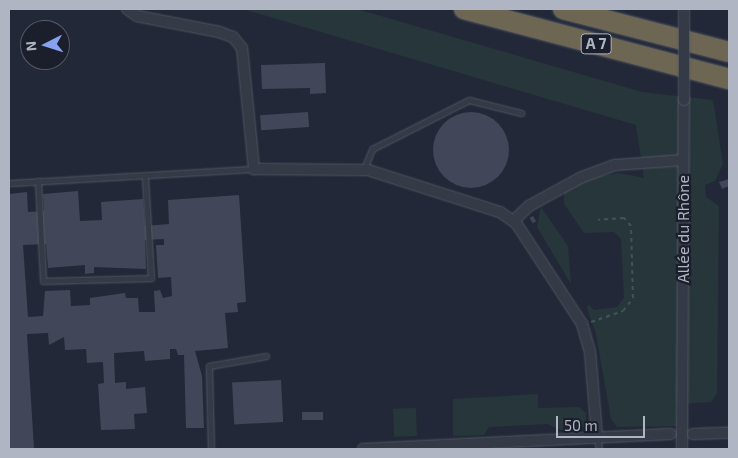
<!DOCTYPE html>
<html>
<head>
<meta charset="utf-8">
<style>
  body { margin:0 }
  #map { position:relative; width:738px; height:458px; overflow:hidden; background:#222837; font-family:"Exo 2",sans-serif }
  div>[style] { position:absolute }
  .green>* { inset:0; background:#27363b; transform-origin:0 0 }
  .building>* { inset:0; background:#414758; transform-origin:0 0 }
  .round { border-radius:50% }
  .path>* { height:2px; margin-top:-1px; transform-origin:0; background:repeating-linear-gradient(90deg,#435257 0 4px,transparent 0 8px) }
  .roads { filter:drop-shadow(0 0 1px #505562) drop-shadow(0 0 1px #505562) }
  .service>* { height:5px; margin:-2.5px; padding:0 2.5px; transform-origin:2.5px; border-radius:2.5px; background:#353a47 }
  .minor>* { height:10px; margin:-5px; padding:0 5px; transform-origin:5px; border-radius:5px; background:#353a47 }
  .motorway>* { height:20px; margin:-10px; padding:0 10px; transform-origin:10px; border-radius:10px; background:#6d6653 }
  .bridges { filter:drop-shadow(0 0 1px #505562) drop-shadow(0 0 1px #505562) }
  .minor-bridge>* { height:10px; margin:-5px; padding:0 5px; transform-origin:5px; border-radius:5px; background:#353a47 }
  span { translate:-50% -50%; white-space:nowrap; text-align:center; line-height:1.15; -webkit-text-stroke:4.5px #1b1f2c; paint-order:stroke }
  .shield-label span { padding:1px 4px; background:#1b1f2c; border:1px solid; border-radius:4px; -webkit-text-stroke-width:0 }
  .shield-label { font-size:15px; color:#b0b5c4; font-weight:700 }
  .street-label { font-size:16px; color:#b0b5c4 }
  .frame { position:absolute; inset:0; border:10px solid #b0b5c4; pointer-events:none }
  .north { position:absolute; left:20px; top:20px; width:50px; height:50px; box-sizing:border-box; background:#1b1f2c; border:1px solid #575b69; border-radius:50%; rotate:265deg; font-size:14px; font-weight:700; line-height:20px; text-align:center; color:#b0b5c4 }
  .north::after { content:''; display:block; margin:auto; width:18px; height:22px; background:#88a1f0; clip-path:polygon(50% 0,100% 100%,50% 72%,0 100%) }
  .scale { position:absolute; left:556px; top:416px; width:89px; height:22px; box-sizing:border-box; border:2px solid #b0b5c4; border-top:0; padding-left:6px; font-size:15px; line-height:18px; white-space:nowrap; color:#b0b5c4; -webkit-text-stroke:4px #1b1f2c; paint-order:stroke }
</style>
</head>
<body>
<div id="map">
  <div class="green">
    <div style="clip-path:polygon(243px 9px,357px 9px,642px 92px,713px 100px,723px 164px,715px 181px,705px 185px,706px 197px,719px 206px,717px 393px,711px 402px,676px 404px,677px 426px,617px 427px,611px 419px,596px 334px,587px 308px,588px 304px,594px 310px,617px 307px,624px 298px,621px 239px,614px 232px,584px 233px,564px 204px,564px 190px,590px 178px,619px 173px,644px 178px,636px 125px)"></div>
    <div style="clip-path:polygon(541px 207px,568px 246px,571px 284px,537px 227px)"></div>
    <div style="clip-path:polygon(538px 394px,538px 408px,579px 407px,586px 413px,586px 426px,566px 432px,547px 424px,489px 427px,484px 435px,453px 436px,453px 399px)"></div>
    <div style="left:416px;top:408px;width:28px;height:23px;rotate:88deg"></div>
  </div>
  <div class="building">
    <div style="clip-path:polygon(325px 63px,326px 93px,310px 94px,310px 88px,262px 89px,261px 65px)"></div>
    <div class="round" style="left:433px;top:112px;width:76px;height:76px"></div>
    <div style="left:308px;top:112px;width:15px;height:48px;rotate:86deg"></div>
    <div style="clip-path:polygon(729px 179px,729px 186px,722px 189px,719px 182px)"></div>
    <div style="clip-path:polygon(evenodd,78px 191px,80px 221px,102px 220px,101px 202px,143px 199px,145px 226px,169px 224px,168px 200px,239px 195px,246px 302px,237px 303px,238px 312px,225px 313px,228px 348px,195px 351px,202px 376px,204px 428px,186px 428px,184px 355px,178px 355px,176px 349px,170px 349px,170px 359px,145px 361px,144px 351px,114px 353px,115px 383px,126px 382px,126px 389px,145px 387px,147px 413px,134px 414px,135px 429px,101px 430px,98px 384px,104px 383px,103px 362px,87px 363px,86px 349px,65px 350px,64px 337px,49px 345px,48px 333px,27px 334px,34px 449px,9px 449px,9px 194px,27px 192px,28px 212px,44px 211px,43px 194px,78px 191px,164px 239px,164px 245px,156px 245px,158px 278px,171px 277px,172px 296px,163px 298px,160px 290px,154px 291px,155px 312px,139px 312px,138px 298px,126px 298px,125px 293px,90px 298px,90px 305px,71px 306px,70px 290px,45px 291px,43px 316px,28px 317px,23px 245px,46px 244px,48px 268px,85px 265px,85px 274px,94px 273px,94px 267px,146px 269px,145px 240px,164px 239px)"></div>
    <div style="left:533px;top:216px;width:6px;height:4px;rotate:59deg"></div>
    <div style="left:281px;top:380px;width:42px;height:49px;rotate:87deg"></div>
    <div style="left:323px;top:412px;width:8px;height:21px;rotate:90deg"></div>
  </div>
  <div class="path">
    <div style="left:591px;top:322px;width:34px;rotate:-19deg"></div>
    <div style="left:623px;top:311px;width:16px;rotate:-52deg"></div>
    <div style="left:633px;top:298px;width:72px;rotate:-91.6deg"></div>
    <div style="left:631px;top:226px;width:11px;rotate:-131deg"></div>
    <div style="left:624px;top:218px;width:26px;rotate:176deg"></div>
  </div>
  <div class="roads">
    <div class="service">
      <div style="left:364px;top:169px;width:22px;rotate:-68deg"></div>
      <div style="left:372px;top:149px;width:109px;rotate:-26.8deg"></div>
      <div style="left:469px;top:100px;width:54px;rotate:14deg"></div>
      <div style="left:38px;top:181px;width:100px;rotate:87.1deg"></div>
      <div style="left:43px;top:281px;width:108px;rotate:-1.6deg"></div>
      <div style="left:151px;top:278px;width:102px;rotate:-93.4deg"></div>
      <div style="left:9px;top:183px;width:245px;rotate:-3.3deg"></div>
      <div style="left:597px;top:437px;width:12px;rotate:81deg"></div>
      <div style="left:211px;top:449px;width:83px;rotate:-91.4deg"></div>
      <div style="left:209px;top:366px;width:58px;rotate:-10deg"></div>
    </div>
    <div class="minor">
      <div style="left:127px;top:9px;width:12px;rotate:35deg"></div>
      <div style="left:137px;top:16px;width:84px;rotate:11deg"></div>
      <div style="left:219px;top:32px;width:15px;rotate:20deg"></div>
      <div style="left:233px;top:37px;width:14px;rotate:51deg"></div>
      <div style="left:242px;top:48px;width:122px;rotate:84.3deg"></div>
      <div style="left:254px;top:169px;width:114px;rotate:0.5deg"></div>
      <div style="left:368px;top:170px;width:139px;rotate:17.7deg"></div>
      <div style="left:500px;top:212px;width:19px;rotate:35deg"></div>
      <div style="left:516px;top:223px;width:121px;rotate:56.8deg"></div>
      <div style="left:582px;top:324px;width:29px;rotate:74deg"></div>
      <div style="left:590px;top:352px;width:84px;rotate:85.2deg"></div>
      <div style="left:513px;top:221px;width:22px;rotate:-43deg"></div>
      <div style="left:529px;top:206px;width:60px;rotate:-28.7deg"></div>
      <div style="left:582px;top:177px;width:35px;rotate:-20deg"></div>
      <div style="left:615px;top:165px;width:68px;rotate:-4.2deg"></div>
      <div style="left:693px;top:434px;width:36px;rotate:-2deg"></div>
      <div style="left:363px;top:449px;width:308px;rotate:-2.8deg"></div>
      <div style="left:682px;top:449px;width:349px;rotate:-89.7deg"></div>
    </div>
    <div class="motorway">
      <div style="left:464px;top:9px;width:274px;rotate:14.8deg"></div>
      <div style="left:563px;top:9px;width:171px;rotate:14.5deg"></div>
    </div>
  </div>
  <div class="bridges">
    <div class="minor-bridge">
      <div style="left:684px;top:100px;width:91px;rotate:-90deg"></div>
    </div>
  </div>
  <div class="shield-label">
    <span style="left:596px;top:44px">A 7</span>
  </div>
  <div class="street-label">
    <span style="left:683px;top:229px;rotate:-90deg">Allée du Rhône</span>
  </div>
  <div class="frame"></div>
  <div class="north">N</div>
  <div class="scale">50 m</div>
</div>
</body>
</html>
